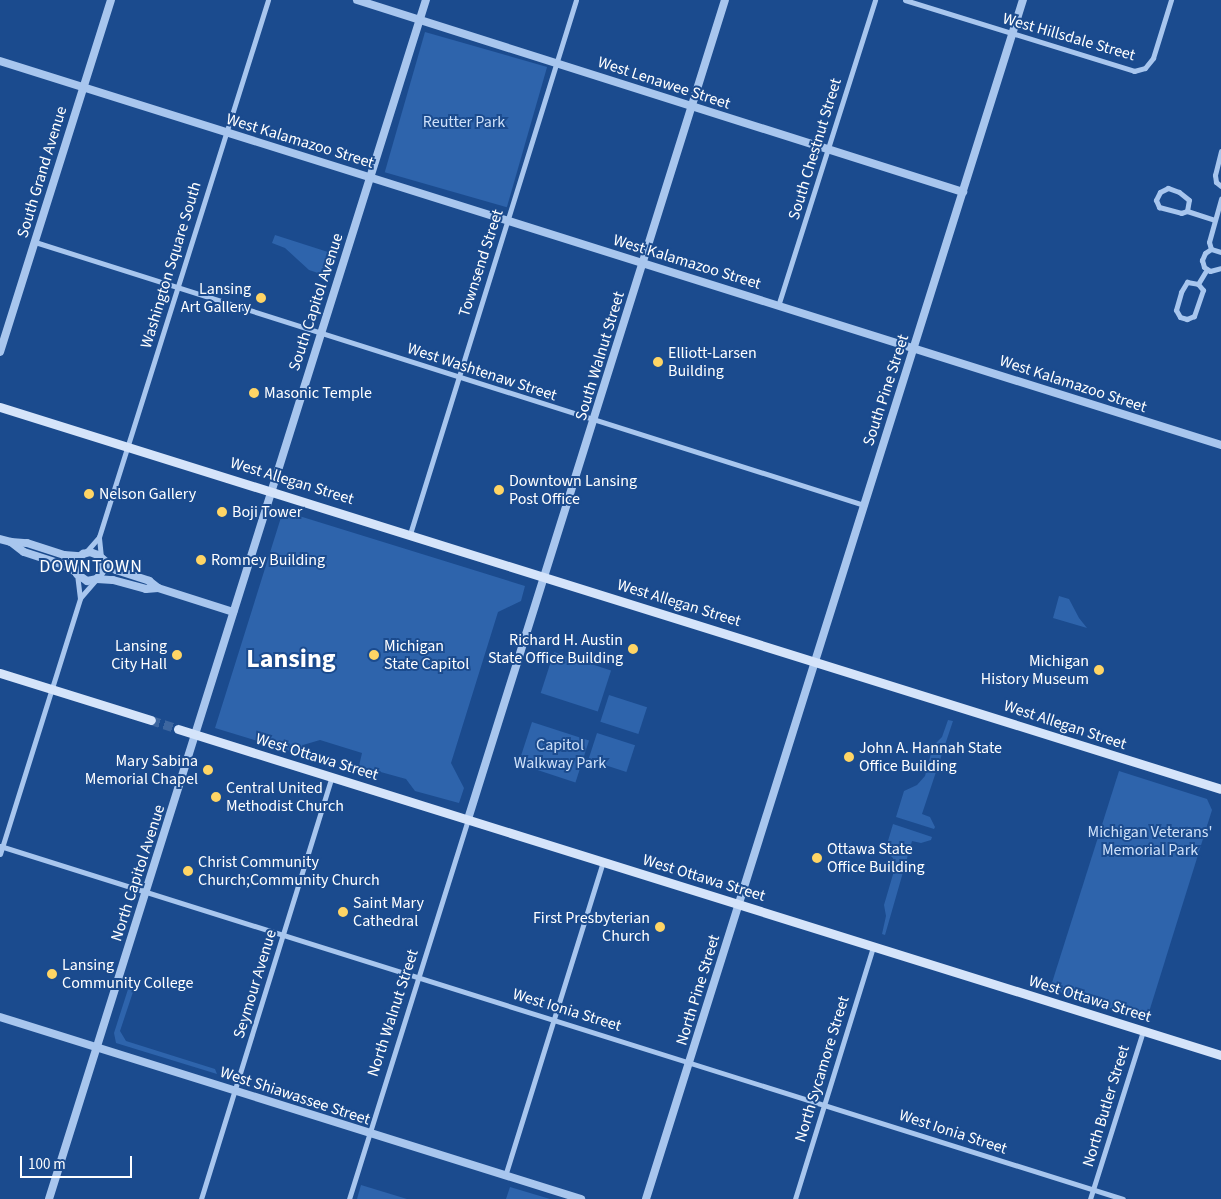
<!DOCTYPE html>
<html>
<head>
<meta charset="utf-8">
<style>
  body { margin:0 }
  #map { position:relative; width:1221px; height:1199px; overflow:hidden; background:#1b4b8e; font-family:"Source Sans 3",sans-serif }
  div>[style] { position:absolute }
  .green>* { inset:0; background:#2e64ac; transform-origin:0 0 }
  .secondary-tunnel>* { height:9px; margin-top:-4.5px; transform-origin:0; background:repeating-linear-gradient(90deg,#3d669f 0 9px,transparent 0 13.5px) }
  .minor>* { height:5px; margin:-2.5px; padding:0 2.5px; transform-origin:2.5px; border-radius:2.5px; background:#a8c6ee }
  .tertiary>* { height:8px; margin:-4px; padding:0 4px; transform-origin:4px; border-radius:4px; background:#a8c6ee }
  .secondary>* { height:9px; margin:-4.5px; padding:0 4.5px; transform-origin:4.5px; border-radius:4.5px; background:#d5e4fa }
  .dots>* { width:14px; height:14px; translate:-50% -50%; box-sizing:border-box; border:2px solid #1b4b8e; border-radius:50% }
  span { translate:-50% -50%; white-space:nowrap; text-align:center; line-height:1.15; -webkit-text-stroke:4px #1b4b8e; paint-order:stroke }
  .street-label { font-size:16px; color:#fff }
  .park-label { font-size:16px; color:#cee1fa }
  .poi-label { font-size:16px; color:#fff }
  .right { translate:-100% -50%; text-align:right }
  .left { translate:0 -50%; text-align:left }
  .neighbourhood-label { font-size:18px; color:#fff; letter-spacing:1px }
  .town-label { font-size:26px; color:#fff; font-weight:700 }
  .scale { position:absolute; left:20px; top:1156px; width:112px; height:22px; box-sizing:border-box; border:2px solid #fff; border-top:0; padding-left:6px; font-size:15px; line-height:18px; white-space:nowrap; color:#fff; -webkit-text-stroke:4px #1b4b8e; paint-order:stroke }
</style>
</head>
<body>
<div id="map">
  <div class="green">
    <div style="left:425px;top:32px;width:127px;height:146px;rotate:16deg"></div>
    <div style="clip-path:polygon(275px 235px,328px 252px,321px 274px,309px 270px,285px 248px,272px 243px)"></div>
    <div style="clip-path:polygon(283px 511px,525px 586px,521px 601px,498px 612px,451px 763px,464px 788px,459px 803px,415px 791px,406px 779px,359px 766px,362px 753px,320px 740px,303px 745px,300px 754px,215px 728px)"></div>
    <div style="clip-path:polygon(1059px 596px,1069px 599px,1079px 618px,1087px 628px,1053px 618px)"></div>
    <div style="left:554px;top:652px;width:60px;height:43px;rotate:18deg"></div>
    <div style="left:609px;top:695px;width:40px;height:28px;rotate:18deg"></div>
    <div style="clip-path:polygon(948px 720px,953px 721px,922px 814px,930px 817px,935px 827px,934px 829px,896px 817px,904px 791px,917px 785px,925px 776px,933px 746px,942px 737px)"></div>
    <div style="left:532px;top:722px;width:60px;height:44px;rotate:18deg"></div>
    <div style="left:597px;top:733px;width:40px;height:28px;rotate:18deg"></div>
    <div style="clip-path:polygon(1119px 771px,1207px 799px,1212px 810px,1149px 1012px,1138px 1017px,1050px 989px)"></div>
    <div style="clip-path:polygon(893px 824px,932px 837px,931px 840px,921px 843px,912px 841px,885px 935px,882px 934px,886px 916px,884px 905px,894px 871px,893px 858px,885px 851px)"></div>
    <div style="clip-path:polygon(130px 983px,135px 986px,120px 1031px,126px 1041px,215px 1069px,217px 1074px,116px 1043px,114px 1033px)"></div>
    <div style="clip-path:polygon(361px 1185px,407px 1199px,357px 1199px)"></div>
    <div style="clip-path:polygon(510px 1187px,550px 1199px,506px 1199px)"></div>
  </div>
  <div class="secondary-tunnel">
    <div style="left:151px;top:720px;width:28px;rotate:18deg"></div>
  </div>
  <div class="minor">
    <div style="left:905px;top:0;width:240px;rotate:17.2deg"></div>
    <div style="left:1134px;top:71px;width:11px;rotate:-15deg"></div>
    <div style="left:1145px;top:68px;width:13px;rotate:-51deg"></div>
    <div style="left:1153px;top:58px;width:61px;rotate:-72.8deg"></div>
    <div style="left:1221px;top:151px;width:25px;rotate:104deg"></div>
    <div style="left:1215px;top:175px;width:7px;rotate:82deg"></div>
    <div style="left:1216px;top:182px;width:6px;rotate:39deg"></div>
    <div style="left:1187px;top:211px;width:11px;rotate:-80deg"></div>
    <div style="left:1189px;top:200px;width:13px;rotate:-141deg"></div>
    <div style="left:1179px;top:192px;width:12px;rotate:-160deg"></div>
    <div style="left:1168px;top:188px;width:9px;rotate:153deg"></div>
    <div style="left:1160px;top:192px;width:9px;rotate:117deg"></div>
    <div style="left:1156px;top:200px;width:8px;rotate:67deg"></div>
    <div style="left:1159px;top:207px;width:23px;rotate:15deg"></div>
    <div style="left:1181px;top:213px;width:6px;rotate:-18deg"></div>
    <div style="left:1187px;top:211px;width:28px;rotate:18deg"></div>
    <div style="left:35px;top:242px;width:870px;rotate:17.6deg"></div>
    <div style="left:1211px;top:249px;width:7px;rotate:-106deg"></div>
    <div style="left:1209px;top:242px;width:45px;rotate:-74.4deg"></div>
    <div style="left:1221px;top:252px;width:10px;rotate:-163deg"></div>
    <div style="left:1211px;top:249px;width:7px;rotate:146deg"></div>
    <div style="left:1205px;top:253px;width:8px;rotate:113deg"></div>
    <div style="left:1202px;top:260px;width:7px;rotate:74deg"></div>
    <div style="left:1204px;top:267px;width:7px;rotate:34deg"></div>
    <div style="left:1210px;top:271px;width:11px;rotate:-15deg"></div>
    <div style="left:1198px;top:284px;width:8px;rotate:50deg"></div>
    <div style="left:1203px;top:290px;width:28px;rotate:109deg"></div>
    <div style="left:1194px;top:316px;width:8px;rotate:157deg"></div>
    <div style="left:1187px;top:319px;width:7px;rotate:-164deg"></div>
    <div style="left:1180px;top:317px;width:8px;rotate:-120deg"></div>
    <div style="left:1176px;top:310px;width:19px;rotate:-74deg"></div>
    <div style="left:1181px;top:292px;width:12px;rotate:-59deg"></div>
    <div style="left:1187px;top:282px;width:11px;rotate:10deg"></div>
    <div style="left:1198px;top:284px;width:17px;rotate:-59deg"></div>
    <div style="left:778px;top:306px;width:321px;rotate:-72.4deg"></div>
    <div style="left:410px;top:534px;width:559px;rotate:-72.73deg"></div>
    <div style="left:86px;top:552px;width:18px;rotate:-49deg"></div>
    <div style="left:101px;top:557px;width:20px;rotate:-96deg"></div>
    <div style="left:99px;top:537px;width:563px;rotate:-72.53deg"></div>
    <div style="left:77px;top:574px;width:24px;rotate:83deg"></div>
    <div style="left:0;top:846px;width:1177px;rotate:17.45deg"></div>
    <div style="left:0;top:854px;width:268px;rotate:-72.6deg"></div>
    <div style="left:80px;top:598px;width:23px;rotate:-49deg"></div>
    <div style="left:505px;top:1176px;width:329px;rotate:-72.7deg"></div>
    <div style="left:201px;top:1199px;width:442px;rotate:-72.8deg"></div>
    <div style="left:349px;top:1199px;width:398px;rotate:-72.6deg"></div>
    <div style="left:795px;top:1199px;width:264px;rotate:-72.8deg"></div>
    <div style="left:1090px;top:1199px;width:176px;rotate:-72.5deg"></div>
  </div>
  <div class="tertiary">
    <div style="left:357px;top:0;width:636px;rotate:17.58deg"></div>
    <div style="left:0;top:61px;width:1280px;rotate:17.46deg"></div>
    <div style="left:0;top:352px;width:369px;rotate:-72.5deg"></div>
    <div style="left:0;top:539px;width:11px;rotate:15deg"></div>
    <div style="left:11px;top:542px;width:16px;rotate:4deg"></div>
    <div style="left:27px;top:543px;width:39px;rotate:18deg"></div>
    <div style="left:64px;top:555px;width:16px;rotate:4deg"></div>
    <div style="left:11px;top:542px;width:16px;rotate:38deg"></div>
    <div style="left:24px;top:552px;width:40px;rotate:18deg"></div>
    <div style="left:62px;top:564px;width:16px;rotate:30deg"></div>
    <div style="left:102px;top:559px;width:10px;rotate:79deg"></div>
    <div style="left:104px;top:569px;width:12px;rotate:125deg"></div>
    <div style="left:97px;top:579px;width:10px;rotate:169deg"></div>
    <div style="left:87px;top:581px;width:12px;rotate:-145deg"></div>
    <div style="left:77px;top:574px;width:7px;rotate:-106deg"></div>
    <div style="left:75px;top:567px;width:8px;rotate:-76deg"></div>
    <div style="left:77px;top:559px;width:8px;rotate:-40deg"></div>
    <div style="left:83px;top:554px;width:7px;rotate:-16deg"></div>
    <div style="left:90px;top:552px;width:9px;rotate:21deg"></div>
    <div style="left:98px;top:555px;width:23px;rotate:40deg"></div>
    <div style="left:116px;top:570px;width:35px;rotate:18deg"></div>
    <div style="left:149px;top:581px;width:11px;rotate:38deg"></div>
    <div style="left:97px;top:579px;width:16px;rotate:4deg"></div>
    <div style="left:113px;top:580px;width:34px;rotate:15deg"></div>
    <div style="left:146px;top:589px;width:12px;rotate:-5deg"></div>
    <div style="left:158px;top:588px;width:79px;rotate:17.7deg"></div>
    <div style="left:468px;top:819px;width:858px;rotate:-72.58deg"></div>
    <div style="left:0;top:1017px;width:609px;rotate:17.39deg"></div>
    <div style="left:49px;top:1199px;width:1257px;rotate:-72.55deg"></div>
    <div style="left:646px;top:1199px;width:1257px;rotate:-72.55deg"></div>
  </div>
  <div class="secondary">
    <div style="left:0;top:407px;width:1279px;rotate:17.37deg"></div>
    <div style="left:0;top:673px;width:158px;rotate:17.3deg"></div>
    <div style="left:178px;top:729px;width:1093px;rotate:17.36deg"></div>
  </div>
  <div class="dots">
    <div style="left:261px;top:298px;background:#ffd565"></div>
    <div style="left:658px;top:362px;background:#ffd565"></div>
    <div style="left:254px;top:393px;background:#ffd565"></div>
    <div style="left:499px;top:490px;background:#ffd565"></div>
    <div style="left:89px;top:494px;background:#ffd565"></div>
    <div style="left:222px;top:512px;background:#ffd565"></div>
    <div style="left:201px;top:560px;background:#ffd565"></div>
    <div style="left:633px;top:649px;background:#ffd565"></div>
    <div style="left:177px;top:655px;background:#ffd565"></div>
    <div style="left:374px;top:655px;background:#ffd565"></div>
    <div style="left:1099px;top:670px;background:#ffd565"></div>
    <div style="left:849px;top:757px;background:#ffd565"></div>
    <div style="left:208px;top:770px;background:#ffd565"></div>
    <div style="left:216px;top:797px;background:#ffd565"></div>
    <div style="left:817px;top:858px;background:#ffd565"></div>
    <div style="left:188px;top:871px;background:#ffd565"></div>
    <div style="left:343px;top:912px;background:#ffd565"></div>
    <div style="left:660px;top:927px;background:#ffd565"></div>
    <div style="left:52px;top:974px;background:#ffd565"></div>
  </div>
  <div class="street-label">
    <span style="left:1069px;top:37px;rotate:16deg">West Hillsdale Street</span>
    <span style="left:664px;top:83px;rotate:18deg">West Lenawee Street</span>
    <span style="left:300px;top:141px;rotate:17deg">West Kalamazoo Street</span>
    <span style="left:815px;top:149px;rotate:-73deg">South Chestnut Street</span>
    <span style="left:42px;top:172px;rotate:-73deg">South Grand Avenue</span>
    <span style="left:687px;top:262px;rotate:17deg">West Kalamazoo Street</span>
    <span style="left:481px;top:263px;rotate:-72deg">Townsend Street</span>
    <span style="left:171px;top:265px;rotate:-73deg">Washington Square South</span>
    <span style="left:316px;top:302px;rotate:-72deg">South Capitol Avenue</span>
    <span style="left:600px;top:356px;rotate:-73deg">South Walnut Street</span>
    <span style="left:482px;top:372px;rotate:18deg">West Washtenaw Street</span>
    <span style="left:1073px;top:384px;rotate:18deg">West Kalamazoo Street</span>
    <span style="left:886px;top:390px;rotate:-72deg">South Pine Street</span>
    <span style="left:292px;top:481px;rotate:17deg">West Allegan Street</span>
    <span style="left:679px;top:603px;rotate:17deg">West Allegan Street</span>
    <span style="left:1065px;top:725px;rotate:18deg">West Allegan Street</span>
    <span style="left:317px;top:757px;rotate:17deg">West Ottawa Street</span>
    <span style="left:138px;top:873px;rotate:-72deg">North Capitol Avenue</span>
    <span style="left:704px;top:878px;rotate:17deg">West Ottawa Street</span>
    <span style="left:255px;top:984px;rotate:-73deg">Seymour Avenue</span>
    <span style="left:698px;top:990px;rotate:-73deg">North Pine Street</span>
    <span style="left:1090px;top:999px;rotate:17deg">West Ottawa Street</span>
    <span style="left:567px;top:1010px;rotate:17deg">West Ionia Street</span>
    <span style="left:393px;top:1013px;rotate:-72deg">North Walnut Street</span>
    <span style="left:822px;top:1069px;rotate:-73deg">North Sycamore Street</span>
    <span style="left:295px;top:1096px;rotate:18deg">West Shiawassee Street</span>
    <span style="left:1106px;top:1106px;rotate:-73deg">North Butler Street</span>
    <span style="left:953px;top:1132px;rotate:18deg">West Ionia Street</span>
  </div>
  <div class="park-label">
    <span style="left:464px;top:122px">Reutter Park</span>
    <span style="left:560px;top:754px">Capitol<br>Walkway Park</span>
    <span style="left:1150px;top:841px">Michigan Veterans'<br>Memorial Park</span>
  </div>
  <div class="poi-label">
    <span class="right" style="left:251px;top:298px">Lansing<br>Art Gallery</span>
    <span class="left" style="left:668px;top:362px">Elliott-Larsen<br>Building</span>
    <span class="left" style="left:264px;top:393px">Masonic Temple</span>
    <span class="left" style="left:509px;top:490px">Downtown Lansing<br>Post Office</span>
    <span class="left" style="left:99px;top:494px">Nelson Gallery</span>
    <span class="left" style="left:232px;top:512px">Boji Tower</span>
    <span class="left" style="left:211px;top:560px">Romney Building</span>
    <span class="right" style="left:623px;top:649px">Richard H. Austin<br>State Office Building</span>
    <span class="right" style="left:167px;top:655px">Lansing<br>City Hall</span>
    <span class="left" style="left:384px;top:655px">Michigan<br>State Capitol</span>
    <span class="right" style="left:1089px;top:670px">Michigan<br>History Museum</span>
    <span class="left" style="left:859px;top:757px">John A. Hannah State<br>Office Building</span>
    <span class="right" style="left:198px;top:770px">Mary Sabina<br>Memorial Chapel</span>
    <span class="left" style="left:226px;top:797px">Central United<br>Methodist Church</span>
    <span class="left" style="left:827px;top:858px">Ottawa State<br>Office Building</span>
    <span class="left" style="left:198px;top:871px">Christ Community<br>Church;Community Church</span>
    <span class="left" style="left:353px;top:912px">Saint Mary<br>Cathedral</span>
    <span class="right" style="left:650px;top:927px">First Presbyterian<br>Church</span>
    <span class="left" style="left:62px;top:974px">Lansing<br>Community College</span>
  </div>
  <div class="neighbourhood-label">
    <span style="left:91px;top:567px">DOWNTOWN</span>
  </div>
  <div class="town-label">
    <span style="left:291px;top:659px">Lansing</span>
  </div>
  <div class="scale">100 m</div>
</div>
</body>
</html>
